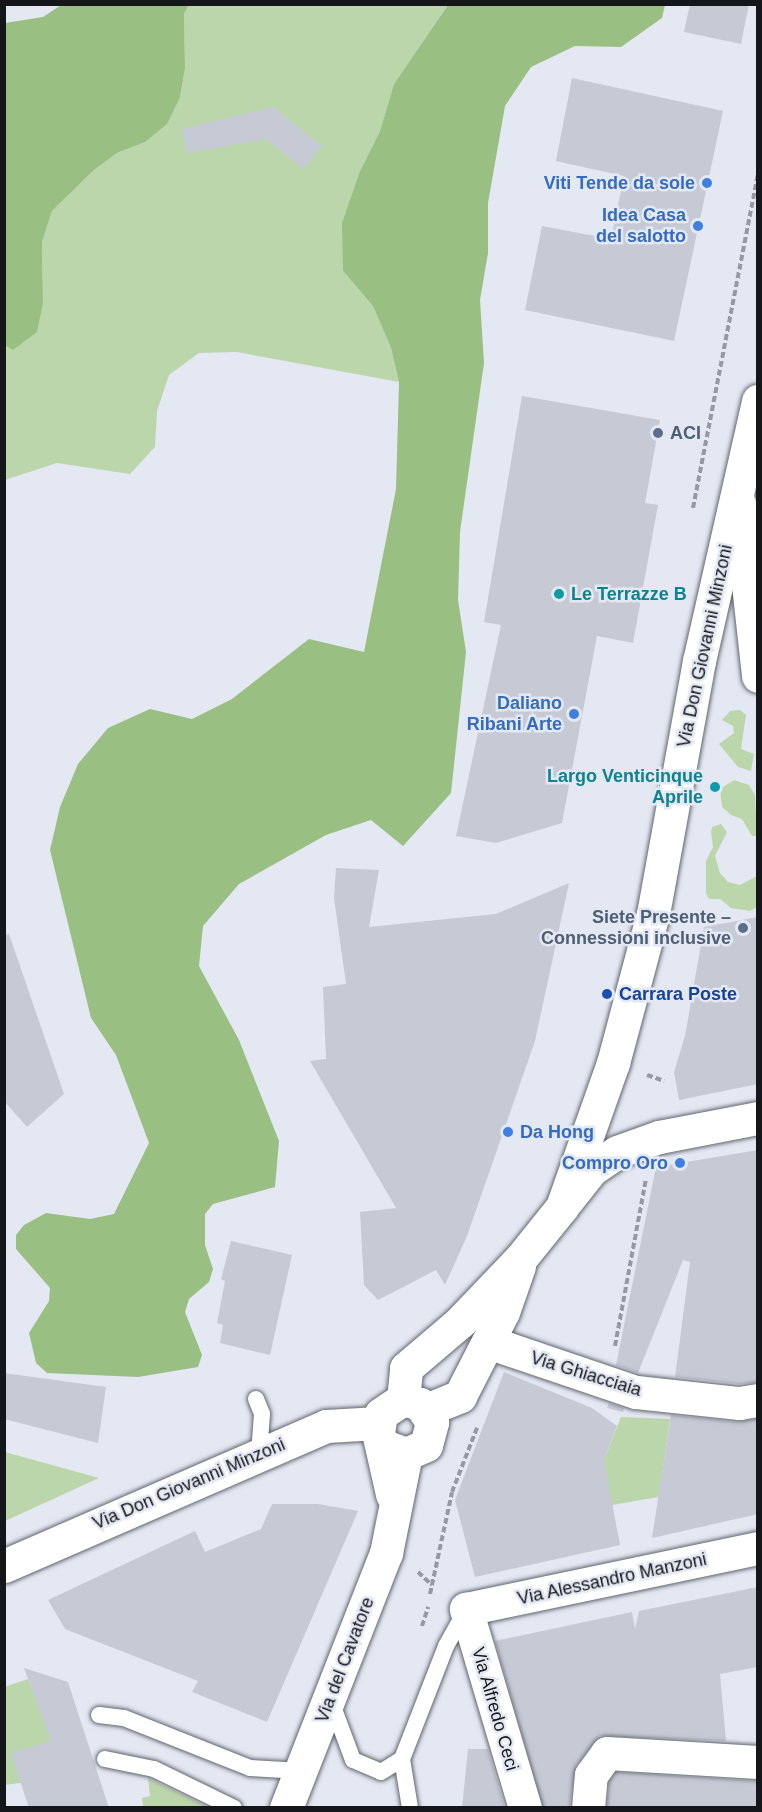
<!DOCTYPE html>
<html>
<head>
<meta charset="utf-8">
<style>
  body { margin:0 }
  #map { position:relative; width:762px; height:1812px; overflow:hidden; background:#e3e8f3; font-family:Arial,sans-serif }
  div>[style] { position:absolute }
  .green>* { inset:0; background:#bcd6ac }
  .forest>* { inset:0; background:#9abf83 }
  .building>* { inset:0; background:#c5cad5 }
  .path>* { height:4px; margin-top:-2px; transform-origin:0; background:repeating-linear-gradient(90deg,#9699a2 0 6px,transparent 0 9px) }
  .roads { filter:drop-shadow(0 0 2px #61656e) drop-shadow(0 0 2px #61656e) }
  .service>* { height:16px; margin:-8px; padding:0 8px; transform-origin:8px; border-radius:8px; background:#fff }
  .minor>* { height:33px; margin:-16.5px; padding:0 16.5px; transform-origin:16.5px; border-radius:16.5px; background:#fff }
  .secondary>* { height:33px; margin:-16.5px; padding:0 16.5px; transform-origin:16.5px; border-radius:16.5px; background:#fff }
  .dots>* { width:16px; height:16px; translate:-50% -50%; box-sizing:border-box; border:3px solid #e3e8f3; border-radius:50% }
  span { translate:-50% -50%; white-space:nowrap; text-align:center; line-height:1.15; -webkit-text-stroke:5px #e3e8f3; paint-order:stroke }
  .shop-label { font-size:18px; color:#366cbe; font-weight:700 }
  .right { translate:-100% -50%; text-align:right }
  .left { translate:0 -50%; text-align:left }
  .service-label { font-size:18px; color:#4e5e75; font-weight:700 }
  .culture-label { font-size:18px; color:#0d838f; font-weight:700 }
  .street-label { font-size:18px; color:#15161a }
  .transit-label { font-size:18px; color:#164399; font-weight:700 }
  .frame { position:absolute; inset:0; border:6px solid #15161a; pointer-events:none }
</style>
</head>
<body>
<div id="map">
  <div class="green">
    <div style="clip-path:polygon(189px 5px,448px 5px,394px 84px,380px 131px,360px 171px,343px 271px,373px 306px,391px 348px,399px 382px,237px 352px,199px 353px,169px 375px,157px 411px,155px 447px,130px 474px,57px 463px,5px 480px,4px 345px,13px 350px,43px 303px,42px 242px,52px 211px,94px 170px,117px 153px,145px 142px,180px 97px,185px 70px,184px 14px)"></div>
    <div style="clip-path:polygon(730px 711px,740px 710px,746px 715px,741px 749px,754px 754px,751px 771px,738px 767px,719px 744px,734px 733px,733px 726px,722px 720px)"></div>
    <div style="clip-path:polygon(734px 780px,749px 785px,755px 795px,757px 836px,752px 836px,742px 819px,731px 815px,722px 807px,720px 789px)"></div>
    <div style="clip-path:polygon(721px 824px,727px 832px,715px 856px,720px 873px,728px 882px,740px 885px,757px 876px,757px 907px,750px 911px,731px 908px,720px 899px,709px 899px,706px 893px,706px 861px,713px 847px,711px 832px,712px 827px)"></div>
    <div style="clip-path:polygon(621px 1417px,670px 1419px,659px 1497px,612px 1505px,592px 1490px)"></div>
    <div style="clip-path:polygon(4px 1452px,5px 1452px,99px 1478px,5px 1521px)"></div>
    <div style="clip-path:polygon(28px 1679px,39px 1707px,97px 1773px,5px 1785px,4px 1687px)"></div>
    <div style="clip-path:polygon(148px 1778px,208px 1807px,143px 1807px,142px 1798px,150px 1796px)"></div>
  </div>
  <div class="forest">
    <div style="clip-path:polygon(61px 5px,189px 5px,184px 14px,185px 69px,180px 97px,167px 124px,145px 142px,117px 153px,94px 170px,52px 211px,42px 242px,43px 303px,37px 332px,13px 350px,4px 345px,5px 23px,43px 17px)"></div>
    <div style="clip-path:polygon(448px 5px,665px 5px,662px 18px,621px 47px,575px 46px,531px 67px,505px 106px,488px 203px,488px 253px,480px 300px,484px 363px,460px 532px,458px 600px,466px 652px,451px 793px,403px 846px,371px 820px,326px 835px,239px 884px,203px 926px,199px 966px,239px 1040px,279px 1141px,275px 1187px,213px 1204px,205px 1214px,205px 1245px,213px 1269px,209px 1282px,189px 1299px,185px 1312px,202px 1355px,198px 1367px,138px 1377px,47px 1373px,36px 1363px,29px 1333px,49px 1301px,50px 1288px,16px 1249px,16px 1235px,24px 1225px,46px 1213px,90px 1219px,114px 1214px,149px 1143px,116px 1055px,91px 1018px,50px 850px,60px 807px,78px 764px,108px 728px,150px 709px,192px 719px,232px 699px,309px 639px,364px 652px,396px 489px,399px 382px,391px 348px,373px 306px,343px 271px,342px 223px,360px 171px,380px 131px,394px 84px)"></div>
  </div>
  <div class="building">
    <div style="clip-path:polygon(690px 4px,749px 4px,741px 44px,684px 32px)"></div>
    <div style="clip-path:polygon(572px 78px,723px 111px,674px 341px,525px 310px,542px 226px,611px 239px,624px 176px,556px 161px)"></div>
    <div style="clip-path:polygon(273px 107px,322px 146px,303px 169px,266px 139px,187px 153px,182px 129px)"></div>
    <div style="clip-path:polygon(522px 396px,660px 420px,645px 503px,658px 505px,633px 643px,597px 636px,562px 823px,496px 843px,456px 836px,501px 625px,484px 622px)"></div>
    <div style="clip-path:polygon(336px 868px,379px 870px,369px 927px,496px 914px,569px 883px,535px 1041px,467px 1236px,445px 1285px,436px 1270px,378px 1300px,364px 1285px,360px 1212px,396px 1208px,310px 1061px,326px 1059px,323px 987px,346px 984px,334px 898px)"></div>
    <div style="clip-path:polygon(758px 917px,758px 1084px,679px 1100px,674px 1072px,685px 1036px,704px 927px)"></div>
    <div style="clip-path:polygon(9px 934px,64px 1094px,27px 1127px,4px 1101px,4px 935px)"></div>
    <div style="clip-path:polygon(758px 1150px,758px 1382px,739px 1384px,675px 1377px,690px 1262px,683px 1260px,638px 1373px,616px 1365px,656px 1167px)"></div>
    <div style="clip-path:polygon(231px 1241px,292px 1255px,270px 1355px,220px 1343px,223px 1325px,217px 1323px,225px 1281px,221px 1279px)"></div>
    <div style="clip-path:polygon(504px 1372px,592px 1408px,617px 1426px,604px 1460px,620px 1545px,475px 1577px,455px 1500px)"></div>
    <div style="clip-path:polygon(4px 1373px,106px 1387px,98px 1443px,4px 1419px)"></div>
    <div style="clip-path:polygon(609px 1403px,624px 1408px,623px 1412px,607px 1408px)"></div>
    <div style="clip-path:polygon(671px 1415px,737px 1422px,758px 1419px,758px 1514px,652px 1538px)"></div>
    <div style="clip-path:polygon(272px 1504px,318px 1504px,358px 1511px,267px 1722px,192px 1692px,198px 1681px,65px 1629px,48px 1600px,195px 1531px,205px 1552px,261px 1529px)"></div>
    <div style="clip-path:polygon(758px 1587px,758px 1667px,720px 1674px,726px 1741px,600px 1736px,576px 1765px,569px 1808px,543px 1808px,495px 1641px,632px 1612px,635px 1629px,639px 1611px)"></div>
    <div style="clip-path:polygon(24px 1668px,68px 1682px,109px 1808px,29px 1808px,11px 1753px,51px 1741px)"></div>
    <div style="clip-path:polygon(468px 1749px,488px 1749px,505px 1808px,462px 1808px)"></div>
    <div style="clip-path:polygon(616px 1772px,758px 1781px,758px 1808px,607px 1808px,609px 1782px)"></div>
  </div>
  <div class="path">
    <div style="left:693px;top:508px;width:341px;rotate:-79deg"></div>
    <div style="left:647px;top:1075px;width:18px;rotate:19deg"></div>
    <div style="left:615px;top:1346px;width:170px;rotate:-79.5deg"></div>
    <div style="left:418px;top:1572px;width:19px;rotate:43deg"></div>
    <div style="left:430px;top:1594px;width:104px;rotate:-77.8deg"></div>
    <div style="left:452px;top:1492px;width:69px;rotate:-68.7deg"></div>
    <div style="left:422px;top:1626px;width:20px;rotate:-72deg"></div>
  </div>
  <div class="roads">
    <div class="service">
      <div style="left:256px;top:1399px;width:16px;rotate:68deg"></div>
      <div style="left:262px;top:1414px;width:40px;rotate:94.3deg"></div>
      <div style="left:331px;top:1701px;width:63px;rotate:69.6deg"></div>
      <div style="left:353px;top:1760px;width:30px;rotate:23deg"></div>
      <div style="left:381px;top:1772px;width:25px;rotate:-32deg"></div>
      <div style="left:402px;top:1759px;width:121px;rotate:-68.7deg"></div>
      <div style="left:446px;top:1646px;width:41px;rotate:-60.9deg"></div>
      <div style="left:99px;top:1715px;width:25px;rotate:7deg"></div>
      <div style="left:124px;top:1718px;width:136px;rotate:21.6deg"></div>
      <div style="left:250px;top:1768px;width:51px;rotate:3.4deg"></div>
      <div style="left:105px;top:1759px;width:50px;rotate:11.5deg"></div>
      <div style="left:154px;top:1769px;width:89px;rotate:26deg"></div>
      <div style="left:402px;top:1759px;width:50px;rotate:80.7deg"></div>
    </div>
    <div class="minor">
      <div style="left:739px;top:503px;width:174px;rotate:83.7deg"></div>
      <div style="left:565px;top:1203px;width:43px;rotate:-51.5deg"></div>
      <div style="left:592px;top:1169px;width:30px;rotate:-34deg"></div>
      <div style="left:617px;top:1152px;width:45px;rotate:-19.7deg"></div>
      <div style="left:659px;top:1137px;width:101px;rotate:-10.9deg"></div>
      <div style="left:488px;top:1342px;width:156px;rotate:18.7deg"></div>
      <div style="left:636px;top:1392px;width:104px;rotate:6.1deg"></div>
      <div style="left:739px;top:1403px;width:19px;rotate:-9deg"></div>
      <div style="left:525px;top:1808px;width:208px;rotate:-106.5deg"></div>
      <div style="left:466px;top:1609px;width:298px;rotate:-11.8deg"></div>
      <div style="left:588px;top:1808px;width:33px;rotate:-85deg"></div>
      <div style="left:591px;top:1775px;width:27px;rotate:-54deg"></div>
      <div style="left:607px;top:1753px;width:151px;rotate:3.4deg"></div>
    </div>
    <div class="secondary">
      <div style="left:403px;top:1399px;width:31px;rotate:-84deg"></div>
      <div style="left:406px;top:1368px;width:71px;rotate:-40.4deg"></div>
      <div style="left:460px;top:1322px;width:88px;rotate:-46.4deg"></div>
      <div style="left:521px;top:1258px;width:65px;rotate:-51.2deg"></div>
      <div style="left:562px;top:1207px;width:153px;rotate:-70.5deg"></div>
      <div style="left:613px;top:1063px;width:154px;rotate:-75deg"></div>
      <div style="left:653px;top:914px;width:257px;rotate:-79.7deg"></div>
      <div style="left:699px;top:661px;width:267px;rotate:-77.2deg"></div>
      <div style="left:426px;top:1410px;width:37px;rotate:-22deg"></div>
      <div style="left:460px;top:1396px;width:94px;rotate:-62.9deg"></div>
      <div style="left:503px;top:1312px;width:49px;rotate:-70.8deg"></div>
      <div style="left:387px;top:1447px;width:20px;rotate:20deg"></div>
      <div style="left:406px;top:1454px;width:22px;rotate:-24deg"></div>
      <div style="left:426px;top:1445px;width:24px;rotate:-75deg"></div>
      <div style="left:432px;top:1422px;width:22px;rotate:-124deg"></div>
      <div style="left:420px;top:1404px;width:18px;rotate:-164deg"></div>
      <div style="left:403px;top:1399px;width:27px;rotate:146deg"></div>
      <div style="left:381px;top:1414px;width:18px;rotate:99deg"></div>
      <div style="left:378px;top:1432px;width:64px;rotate:77.3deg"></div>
      <div style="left:4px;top:1566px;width:351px;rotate:-23.5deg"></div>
      <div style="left:326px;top:1426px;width:52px;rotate:-3.3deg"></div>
      <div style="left:286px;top:1808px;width:274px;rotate:-68.6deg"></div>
      <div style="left:386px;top:1553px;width:101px;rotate:-78.6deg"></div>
    </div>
  </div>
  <div class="dots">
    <div style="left:707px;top:183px;background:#3f7fe0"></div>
    <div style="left:698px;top:226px;background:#3f7fe0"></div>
    <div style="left:658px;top:433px;background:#5c6f8a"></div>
    <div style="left:559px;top:594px;background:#0f9aa8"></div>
    <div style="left:574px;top:714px;background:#3f7fe0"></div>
    <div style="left:715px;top:787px;background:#0f9aa8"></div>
    <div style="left:743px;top:928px;background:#5c6f8a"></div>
    <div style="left:607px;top:994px;background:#1a4fb4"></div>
    <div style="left:508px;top:1132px;background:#3f7fe0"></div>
    <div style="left:680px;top:1163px;background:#3f7fe0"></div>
  </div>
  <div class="shop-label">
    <span class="right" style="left:695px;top:183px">Viti Tende da sole</span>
    <span class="right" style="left:686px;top:226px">Idea Casa<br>del salotto</span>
    <span class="right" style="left:562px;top:714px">Daliano<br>Ribani Arte</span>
    <span class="left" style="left:520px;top:1132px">Da Hong</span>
    <span class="right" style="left:668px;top:1163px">Compro Oro</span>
  </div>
  <div class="service-label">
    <span class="left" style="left:670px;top:433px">ACI</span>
    <span class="right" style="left:731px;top:928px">Siete Presente –<br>Connessioni inclusive</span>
  </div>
  <div class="culture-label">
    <span class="left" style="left:571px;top:594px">Le Terrazze B</span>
    <span class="right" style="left:703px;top:787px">Largo Venticinque<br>Aprile</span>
  </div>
  <div class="street-label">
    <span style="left:705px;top:646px;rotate:-78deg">Via Don Giovanni Minzoni</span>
    <span style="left:586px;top:1374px;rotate:17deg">Via Ghiacciaia</span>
    <span style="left:189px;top:1484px;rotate:-23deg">Via Don Giovanni Minzoni</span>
    <span style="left:612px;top:1579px;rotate:-12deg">Via Alessandro Manzoni</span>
    <span style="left:345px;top:1660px;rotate:-69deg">Via del Cavatore</span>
    <span style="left:495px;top:1709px;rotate:74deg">Via Alfredo Ceci</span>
  </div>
  <div class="transit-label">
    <span class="left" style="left:619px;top:994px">Carrara Poste</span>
  </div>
  <div class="frame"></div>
</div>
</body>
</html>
